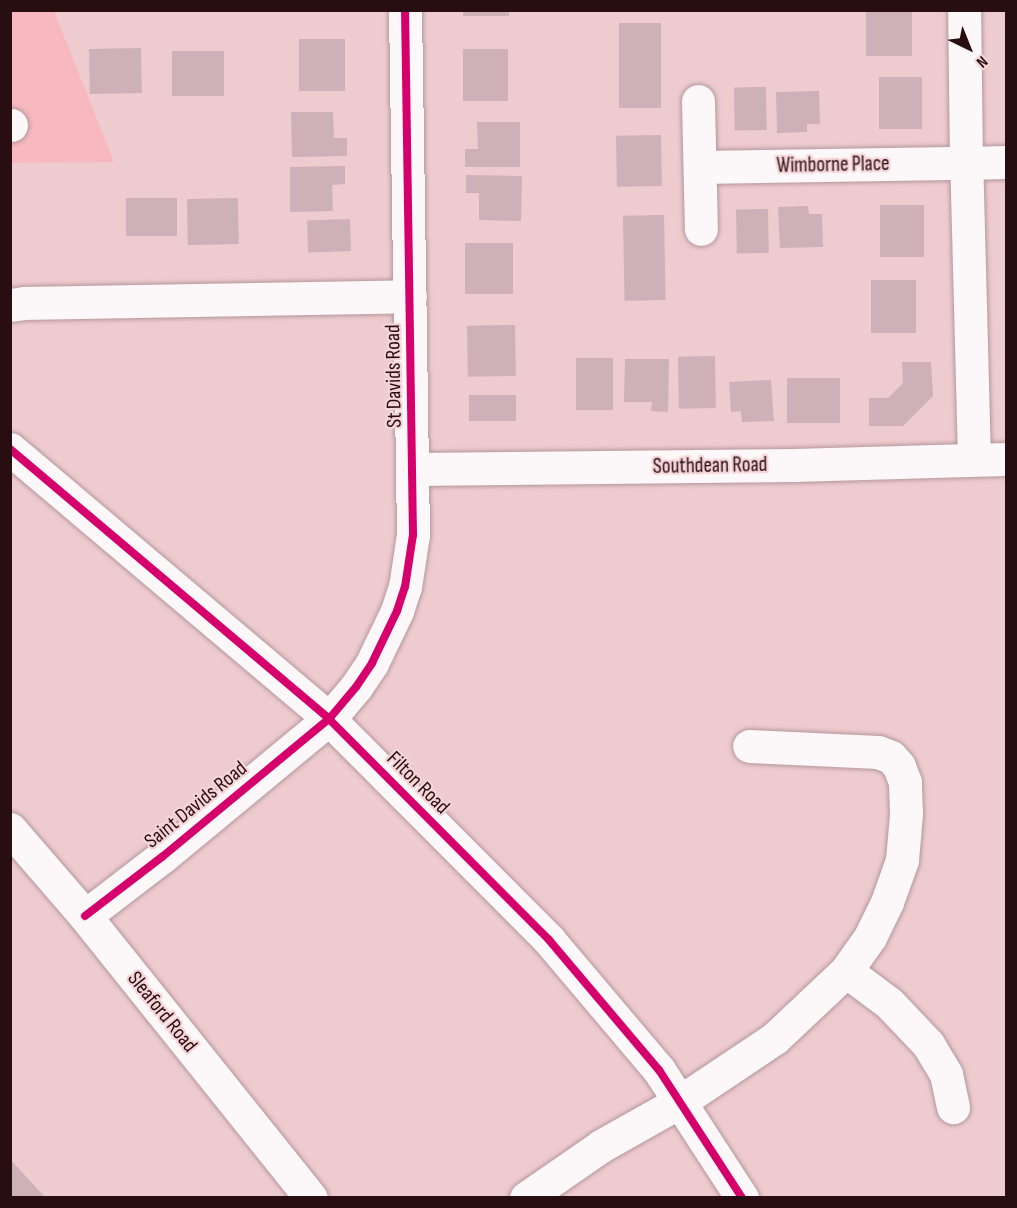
<!DOCTYPE html>
<html>
<head>
<meta charset="utf-8">
<style>
  body { margin:0 }
  #map { position:relative; width:1017px; height:1208px; overflow:hidden; background:#eecbcf; font-family:"Sofia Sans Condensed",sans-serif }
  div>[style] { position:absolute }
  .built>* { inset:0; background:#f7b8bf }
  .building>* { inset:0; background:#cdb0b8; transform-origin:0 0 }
  .roads { filter:drop-shadow(0 0 2px #b4979b) drop-shadow(0 0 2px #b4979b) }
  .street>* { height:33px; margin:-16.5px; padding:0 16.5px; transform-origin:16.5px; border-radius:16.5px; background:#fcf7f8 }
  .cycleway>* { height:8px; margin:-4px; padding:0 4px; transform-origin:4px; border-radius:4px; background:#d6006c }
  span { translate:-50% -50%; white-space:nowrap; text-align:center; line-height:1.15; -webkit-text-stroke:4.5px #f5d4d7; paint-order:stroke }
  .street-label { font-size:21px; color:#280d11 }
  .frame { position:absolute; inset:0; border:12px solid #280d11; pointer-events:none }
  .north { position:absolute; left:939px; top:18px; width:60px; height:60px; -webkit-text-stroke:4px #f5d4d7; paint-order:stroke; rotate:137deg; font-size:16px; font-weight:700; line-height:24px; text-align:center; color:#280d11 }
  .north::after { content:''; display:block; margin:auto; width:21px; height:27px; background:#280d11; clip-path:polygon(50% 0,100% 100%,50% 72%,0 100%) }
</style>
</head>
<body>
<div id="map">
  <div class="built">
    <div style="clip-path:polygon(10px 11px,54px 11px,114px 162px,11px 163px)"></div>
  </div>
  <div class="building">
    <div style="left:463px;top:10px;width:46px;height:6px"></div>
    <div style="left:866px;top:10px;width:46px;height:46px"></div>
    <div style="left:661px;top:23px;width:85px;height:42px;rotate:90deg"></div>
    <div style="left:299px;top:39px;width:46px;height:52px"></div>
    <div style="left:141px;top:48px;width:45px;height:52px;rotate:89deg"></div>
    <div style="left:463px;top:49px;width:45px;height:52px"></div>
    <div style="left:224px;top:51px;width:45px;height:52px;rotate:90deg"></div>
    <div style="left:879px;top:77px;width:43px;height:52px"></div>
    <div style="left:766px;top:87px;width:43px;height:32px;rotate:89deg"></div>
    <div style="clip-path:polygon(819px 91px,820px 124px,807px 124px,807px 132px,777px 133px,776px 92px)"></div>
    <div style="clip-path:polygon(291px 112px,333px 112px,334px 138px,347px 138px,347px 156px,292px 157px)"></div>
    <div style="clip-path:polygon(477px 122px,520px 122px,520px 167px,465px 167px,465px 149px,478px 149px)"></div>
    <div style="left:661px;top:135px;width:51px;height:45px;rotate:89deg"></div>
    <div style="clip-path:polygon(345px 166px,345px 184px,332px 185px,333px 211px,290px 212px,290px 167px)"></div>
    <div style="clip-path:polygon(466px 175px,522px 176px,521px 221px,479px 220px,479px 193px,466px 193px)"></div>
    <div style="left:126px;top:198px;width:51px;height:38px"></div>
    <div style="left:238px;top:198px;width:46px;height:51px;rotate:89deg"></div>
    <div style="left:880px;top:205px;width:44px;height:52px"></div>
    <div style="clip-path:polygon(808px 206px,809px 214px,822px 214px,823px 247px,780px 248px,778px 207px)"></div>
    <div style="left:768px;top:209px;width:44px;height:32px;rotate:89deg"></div>
    <div style="left:664px;top:215px;width:85px;height:41px;rotate:89deg"></div>
    <div style="left:350px;top:219px;width:32px;height:43px;rotate:88deg"></div>
    <div style="left:513px;top:243px;width:51px;height:48px;rotate:90deg"></div>
    <div style="left:916px;top:280px;width:53px;height:45px;rotate:90deg"></div>
    <div style="left:515px;top:325px;width:51px;height:48px;rotate:89deg"></div>
    <div style="left:715px;top:356px;width:52px;height:37px;rotate:89deg"></div>
    <div style="left:576px;top:358px;width:37px;height:52px"></div>
    <div style="clip-path:polygon(625px 359px,669px 359px,668px 412px,651px 411px,652px 402px,624px 402px)"></div>
    <div style="clip-path:polygon(902px 362px,931px 362px,933px 396px,903px 426px,869px 426px,869px 398px,888px 398px,903px 383px)"></div>
    <div style="left:787px;top:378px;width:53px;height:45px"></div>
    <div style="clip-path:polygon(771px 380px,774px 421px,742px 422px,741px 411px,731px 412px,729px 382px)"></div>
    <div style="left:469px;top:395px;width:47px;height:26px"></div>
    <div style="clip-path:polygon(10px 1159px,30px 1181px,45px 1197px,10px 1197px)"></div>
  </div>
  <div class="roads">
    <div class="street">
      <div style="left:698px;top:101px;width:128px;rotate:88.7deg"></div>
      <div style="left:10px;top:125px;width:1px"></div>
      <div style="left:700px;top:167px;width:266px;rotate:-0.9deg"></div>
      <div style="left:966px;top:163px;width:153px;rotate:-90.7deg"></div>
      <div style="left:10px;top:305px;width:14px;rotate:-8deg"></div>
      <div style="left:24px;top:303px;width:386px;rotate:-1deg"></div>
      <div style="left:10px;top:449px;width:418px;rotate:40.2deg"></div>
      <div style="left:329px;top:719px;width:312px;rotate:45.1deg"></div>
      <div style="left:549px;top:940px;width:170px;rotate:49.8deg"></div>
      <div style="left:659px;top:1070px;width:153px;rotate:57deg"></div>
      <div style="left:974px;top:459px;width:296px;rotate:-91.5deg"></div>
      <div style="left:966px;top:163px;width:40px;rotate:-1.4deg"></div>
      <div style="left:414px;top:469px;width:379px;rotate:-0.6deg"></div>
      <div style="left:793px;top:465px;width:213px;rotate:-1.6deg"></div>
      <div style="left:10px;top:829px;width:115px;rotate:49.2deg"></div>
      <div style="left:85px;top:916px;width:361px;rotate:51.3deg"></div>
      <div style="left:85px;top:916px;width:97px;rotate:-37.5deg"></div>
      <div style="left:162px;top:857px;width:217px;rotate:-39.6deg"></div>
      <div style="left:329px;top:719px;width:42px;rotate:-49.8deg"></div>
      <div style="left:356px;top:687px;width:29px;rotate:-56deg"></div>
      <div style="left:372px;top:663px;width:58px;rotate:-64.3deg"></div>
      <div style="left:397px;top:611px;width:25px;rotate:-72deg"></div>
      <div style="left:405px;top:587px;width:53px;rotate:-81.3deg"></div>
      <div style="left:413px;top:535px;width:525px;rotate:-90.87deg"></div>
      <div style="left:846px;top:971px;width:54px;rotate:36.7deg"></div>
      <div style="left:889px;top:1003px;width:57px;rotate:46.4deg"></div>
      <div style="left:928px;top:1044px;width:35px;rotate:59deg"></div>
      <div style="left:946px;top:1074px;width:34px;rotate:78deg"></div>
      <div style="left:526px;top:1198px;width:91px;rotate:-34.7deg"></div>
      <div style="left:601px;top:1146px;width:92px;rotate:-29.4deg"></div>
      <div style="left:681px;top:1101px;width:113px;rotate:-33.8deg"></div>
      <div style="left:775px;top:1038px;width:98px;rotate:-43.3deg"></div>
      <div style="left:846px;top:971px;width:42px;rotate:-54.8deg"></div>
      <div style="left:870px;top:937px;width:39px;rotate:-64deg"></div>
      <div style="left:887px;top:902px;width:45px;rotate:-70.3deg"></div>
      <div style="left:902px;top:860px;width:46px;rotate:-85deg"></div>
      <div style="left:906px;top:814px;width:32px;rotate:-92deg"></div>
      <div style="left:905px;top:782px;width:17px;rotate:-111deg"></div>
      <div style="left:899px;top:766px;width:12px;rotate:-132deg"></div>
      <div style="left:891px;top:757px;width:14px;rotate:-159deg"></div>
      <div style="left:878px;top:752px;width:129px;rotate:-177.3deg"></div>
    </div>
  </div>
  <div class="cycleway">
    <div style="left:10px;top:449px;width:418px;rotate:40.2deg"></div>
    <div style="left:329px;top:719px;width:312px;rotate:45.1deg"></div>
    <div style="left:549px;top:940px;width:170px;rotate:49.8deg"></div>
    <div style="left:659px;top:1070px;width:153px;rotate:57deg"></div>
    <div style="left:85px;top:916px;width:97px;rotate:-37.5deg"></div>
    <div style="left:162px;top:857px;width:217px;rotate:-39.6deg"></div>
    <div style="left:329px;top:719px;width:42px;rotate:-49.8deg"></div>
    <div style="left:356px;top:687px;width:29px;rotate:-56deg"></div>
    <div style="left:372px;top:663px;width:58px;rotate:-64.3deg"></div>
    <div style="left:397px;top:611px;width:25px;rotate:-72deg"></div>
    <div style="left:405px;top:587px;width:53px;rotate:-81.3deg"></div>
    <div style="left:413px;top:535px;width:525px;rotate:-90.87deg"></div>
  </div>
  <div class="street-label">
    <span style="left:833px;top:165px;rotate:-1deg">Wimborne Place</span>
    <span style="left:394px;top:376px;rotate:-91deg">St Davids Road</span>
    <span style="left:710px;top:466px;rotate:-1deg">Southdean Road</span>
    <span style="left:418px;top:783px;rotate:45deg">Filton Road</span>
    <span style="left:196px;top:805px;rotate:-39deg">Saint Davids Road</span>
    <span style="left:162px;top:1012px;rotate:51deg">Sleaford Road</span>
  </div>
  <div class="frame"></div>
  <div class="north">N</div>
</div>
</body>
</html>
